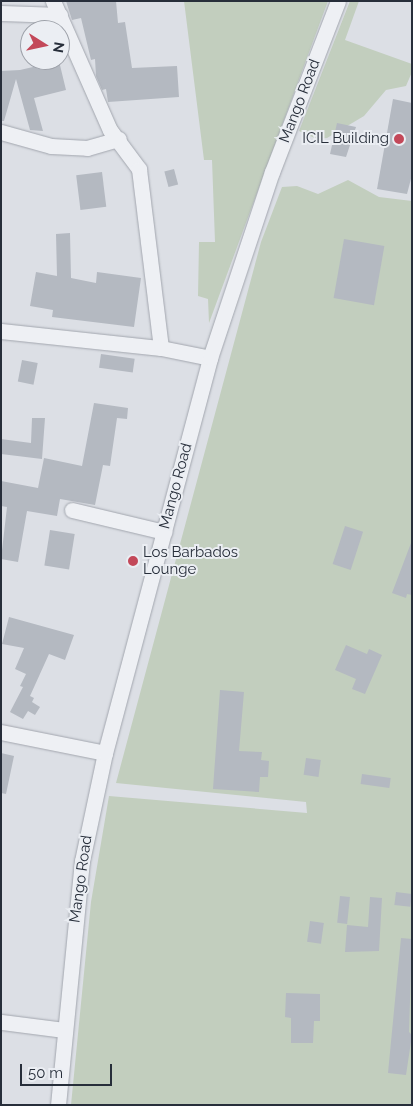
<!DOCTYPE html>
<html>
<head>
<meta charset="utf-8">
<style>
  body { margin:0 }
  #map { position:relative; width:413px; height:1106px; overflow:hidden; background:#dcdfe5; font-family:Raleway,sans-serif }
  div>[style] { position:absolute }
  .green>* { inset:0; background:#c2cebe }
  .building>* { inset:0; background:#b4b9c1; transform-origin:0 0 }
  .roads { filter:drop-shadow(0 0 1px #a2a6ae) drop-shadow(0 0 1px #a2a6ae) }
  .minor>* { height:15px; margin:-7.5px; padding:0 7.5px; transform-origin:7.5px; border-radius:7.5px; background:#eef0f4 }
  .dots>* { width:14px; height:14px; translate:-50% -50%; box-sizing:border-box; border:2px solid #ebeef3; border-radius:50% }
  span { translate:-50% -50%; white-space:nowrap; text-align:center; line-height:1.15; -webkit-text-stroke:4px #ebeef3; paint-order:stroke }
  .street-label { font-size:15px; color:#272e3a }
  .poi-label { font-size:15px; color:#272e3a }
  .right { translate:-100% -50%; text-align:right }
  .left { translate:0 -50%; text-align:left }
  .frame { position:absolute; inset:0; border:2px solid #272e3a; pointer-events:none }
  .north { position:absolute; left:20px; top:20px; width:50px; height:50px; box-sizing:border-box; background:#ebeef3; border:1px solid #9da1a9; border-radius:50%; rotate:100deg; font-size:14px; font-weight:700; line-height:20px; text-align:center; color:#272e3a }
  .north::after { content:''; display:block; margin:auto; width:18px; height:22px; background:#c34859; clip-path:polygon(50% 0,100% 100%,50% 72%,0 100%) }
  .scale { position:absolute; left:20px; top:1064px; width:92px; height:22px; box-sizing:border-box; border:2px solid #272e3a; border-top:0; padding-left:6px; font-size:15px; line-height:18px; white-space:nowrap; color:#272e3a; -webkit-text-stroke:4px #ebeef3; paint-order:stroke }
</style>
</head>
<body>
<div id="map">
  <div class="green">
    <div style="clip-path:polygon(184px 1px,328px 1px,209px 323px,208px 299px,198px 296px,199px 242px,215px 242px,212px 160px,204px 160px)"></div>
    <div style="clip-path:polygon(350px 1px,359px 1px,345px 40px,412px 64px,412px 72px,406px 86px,386px 90px,364px 116px,327px 138px,317px 139px,299px 131px)"></div>
    <div style="clip-path:polygon(348px 180px,379px 197px,412px 201px,412px 1105px,71px 1105px,91px 902px,109px 796px,307px 813px,306px 802px,116px 783px,261px 242px,282px 187px,297px 186px,318px 194px)"></div>
  </div>
  <div class="building">
    <div style="clip-path:polygon(66px 1px,116px 1px,118px 23px,125px 22px,132px 68px,177px 66px,179px 97px,108px 102px,106px 89px,102px 90px,96px 76px,95px 59px,91px 60px,81px 18px,72px 20px)"></div>
    <div style="clip-path:polygon(59px 61px,66px 90px,34px 98px,43px 131px,30px 130px,16px 79px,4px 121px,1px 121px,1px 71px,20px 70px)"></div>
    <div style="clip-path:polygon(393px 99px,412px 103px,412px 175px,407px 194px,377px 189px)"></div>
    <div style="clip-path:polygon(337px 123px,356px 127px,346px 157px,330px 154px)"></div>
    <div style="left:174px;top:169px;width:16px;height:10px;rotate:75deg"></div>
    <div style="left:102px;top:172px;width:35px;height:26px;rotate:83deg"></div>
    <div style="clip-path:polygon(70px 233px,71px 278px,96px 283px,97px 272px,141px 278px,134px 327px,52px 317px,53px 310px,30px 306px,36px 272px,57px 276px,56px 234px)"></div>
    <div style="left:344px;top:239px;width:41px;height:60px;rotate:10deg"></div>
    <div style="left:101px;top:354px;width:34px;height:14px;rotate:8deg"></div>
    <div style="left:22px;top:360px;width:16px;height:22px;rotate:11deg"></div>
    <div style="clip-path:polygon(94px 403px,128px 408px,127px 419px,117px 418px,110px 466px,103px 465px,95px 505px,60px 499px,57px 516px,27px 511px,18px 562px,1px 559px,7px 507px,1px 506px,1px 481px,38px 488px,44px 458px,82px 466px)"></div>
    <div style="clip-path:polygon(32px 418px,45px 418px,42px 459px,1px 454px,1px 439px,31px 443px)"></div>
    <div style="left:345px;top:526px;width:19px;height:40px;rotate:18deg"></div>
    <div style="left:50px;top:530px;width:25px;height:36px;rotate:9deg"></div>
    <div style="clip-path:polygon(411px 543px,412px 595px,407px 594px,406px 598px,392px 593px)"></div>
    <div style="clip-path:polygon(9px 617px,74px 635px,65px 660px,49px 654px,30px 696px,34px 698px,32px 702px,40px 707px,35px 715px,28px 711px,23px 719px,10px 712px,23px 687px,20px 686px,26px 674px,15px 669px,24px 648px,2px 644px)"></div>
    <div style="clip-path:polygon(346px 645px,367px 654px,369px 649px,382px 655px,365px 694px,352px 689px,356px 679px,335px 670px)"></div>
    <div style="clip-path:polygon(220px 690px,244px 692px,239px 751px,262px 752px,261px 760px,269px 761px,268px 777px,260px 777px,259px 792px,213px 789px)"></div>
    <div style="clip-path:polygon(1px 753px,14px 756px,6px 794px,1px 793px)"></div>
    <div style="left:306px;top:758px;width:15px;height:17px;rotate:8deg"></div>
    <div style="left:362px;top:774px;width:29px;height:10px;rotate:8deg"></div>
    <div style="left:396px;top:892px;width:16px;height:13px;rotate:7deg"></div>
    <div style="left:340px;top:896px;width:10px;height:27px;rotate:6deg"></div>
    <div style="clip-path:polygon(370px 897px,382px 898px,379px 951px,345px 952px,347px 925px,368px 927px)"></div>
    <div style="left:310px;top:921px;width:14px;height:21px;rotate:8deg"></div>
    <div style="clip-path:polygon(401px 938px,412px 939px,409px 1032px,412px 1035px,406px 1075px,388px 1073px)"></div>
    <div style="clip-path:polygon(286px 993px,320px 994px,320px 1021px,314px 1021px,313px 1043px,291px 1043px,291px 1018px,285px 1017px)"></div>
  </div>
  <div class="roads">
    <div class="minor">
      <div style="left:53px;top:1px;width:141px;rotate:66.2deg"></div>
      <div style="left:110px;top:130px;width:49px;rotate:53.4deg"></div>
      <div style="left:139px;top:169px;width:180px;rotate:83deg"></div>
      <div style="left:1px;top:13px;width:59px;rotate:1.9deg"></div>
      <div style="left:1px;top:132px;width:52px;rotate:15.6deg"></div>
      <div style="left:51px;top:146px;width:36px;rotate:3deg"></div>
      <div style="left:87px;top:148px;width:33px;rotate:-16deg"></div>
      <div style="left:1px;top:331px;width:161px;rotate:6.1deg"></div>
      <div style="left:161px;top:348px;width:50px;rotate:11.5deg"></div>
      <div style="left:72px;top:510px;width:95px;rotate:13.4deg"></div>
      <div style="left:1px;top:732px;width:106px;rotate:11.4deg"></div>
      <div style="left:1px;top:1022px;width:64px;rotate:7.2deg"></div>
      <div style="left:58px;top:1105px;width:245px;rotate:-84.4deg"></div>
      <div style="left:82px;top:861px;width:110px;rotate:-78deg"></div>
      <div style="left:105px;top:753px;width:409px;rotate:-75.1deg"></div>
      <div style="left:210px;top:358px;width:196px;rotate:-71.6deg"></div>
      <div style="left:272px;top:172px;width:183px;rotate:-68.9deg"></div>
    </div>
  </div>
  <div class="dots">
    <div style="left:399px;top:139px;background:#c34859"></div>
    <div style="left:133px;top:561px;background:#c34859"></div>
  </div>
  <div class="street-label">
    <span style="left:300px;top:101px;rotate:-69deg">Mango Road</span>
    <span style="left:176px;top:486px;rotate:-75deg">Mango Road</span>
    <span style="left:81px;top:879px;rotate:-82deg">Mango Road</span>
  </div>
  <div class="poi-label">
    <span class="right" style="left:389px;top:139px">ICIL Building</span>
    <span class="left" style="left:143px;top:561px">Los Barbados<br>Lounge</span>
  </div>
  <div class="frame"></div>
  <div class="north">N</div>
  <div class="scale">50 m</div>
</div>
</body>
</html>
